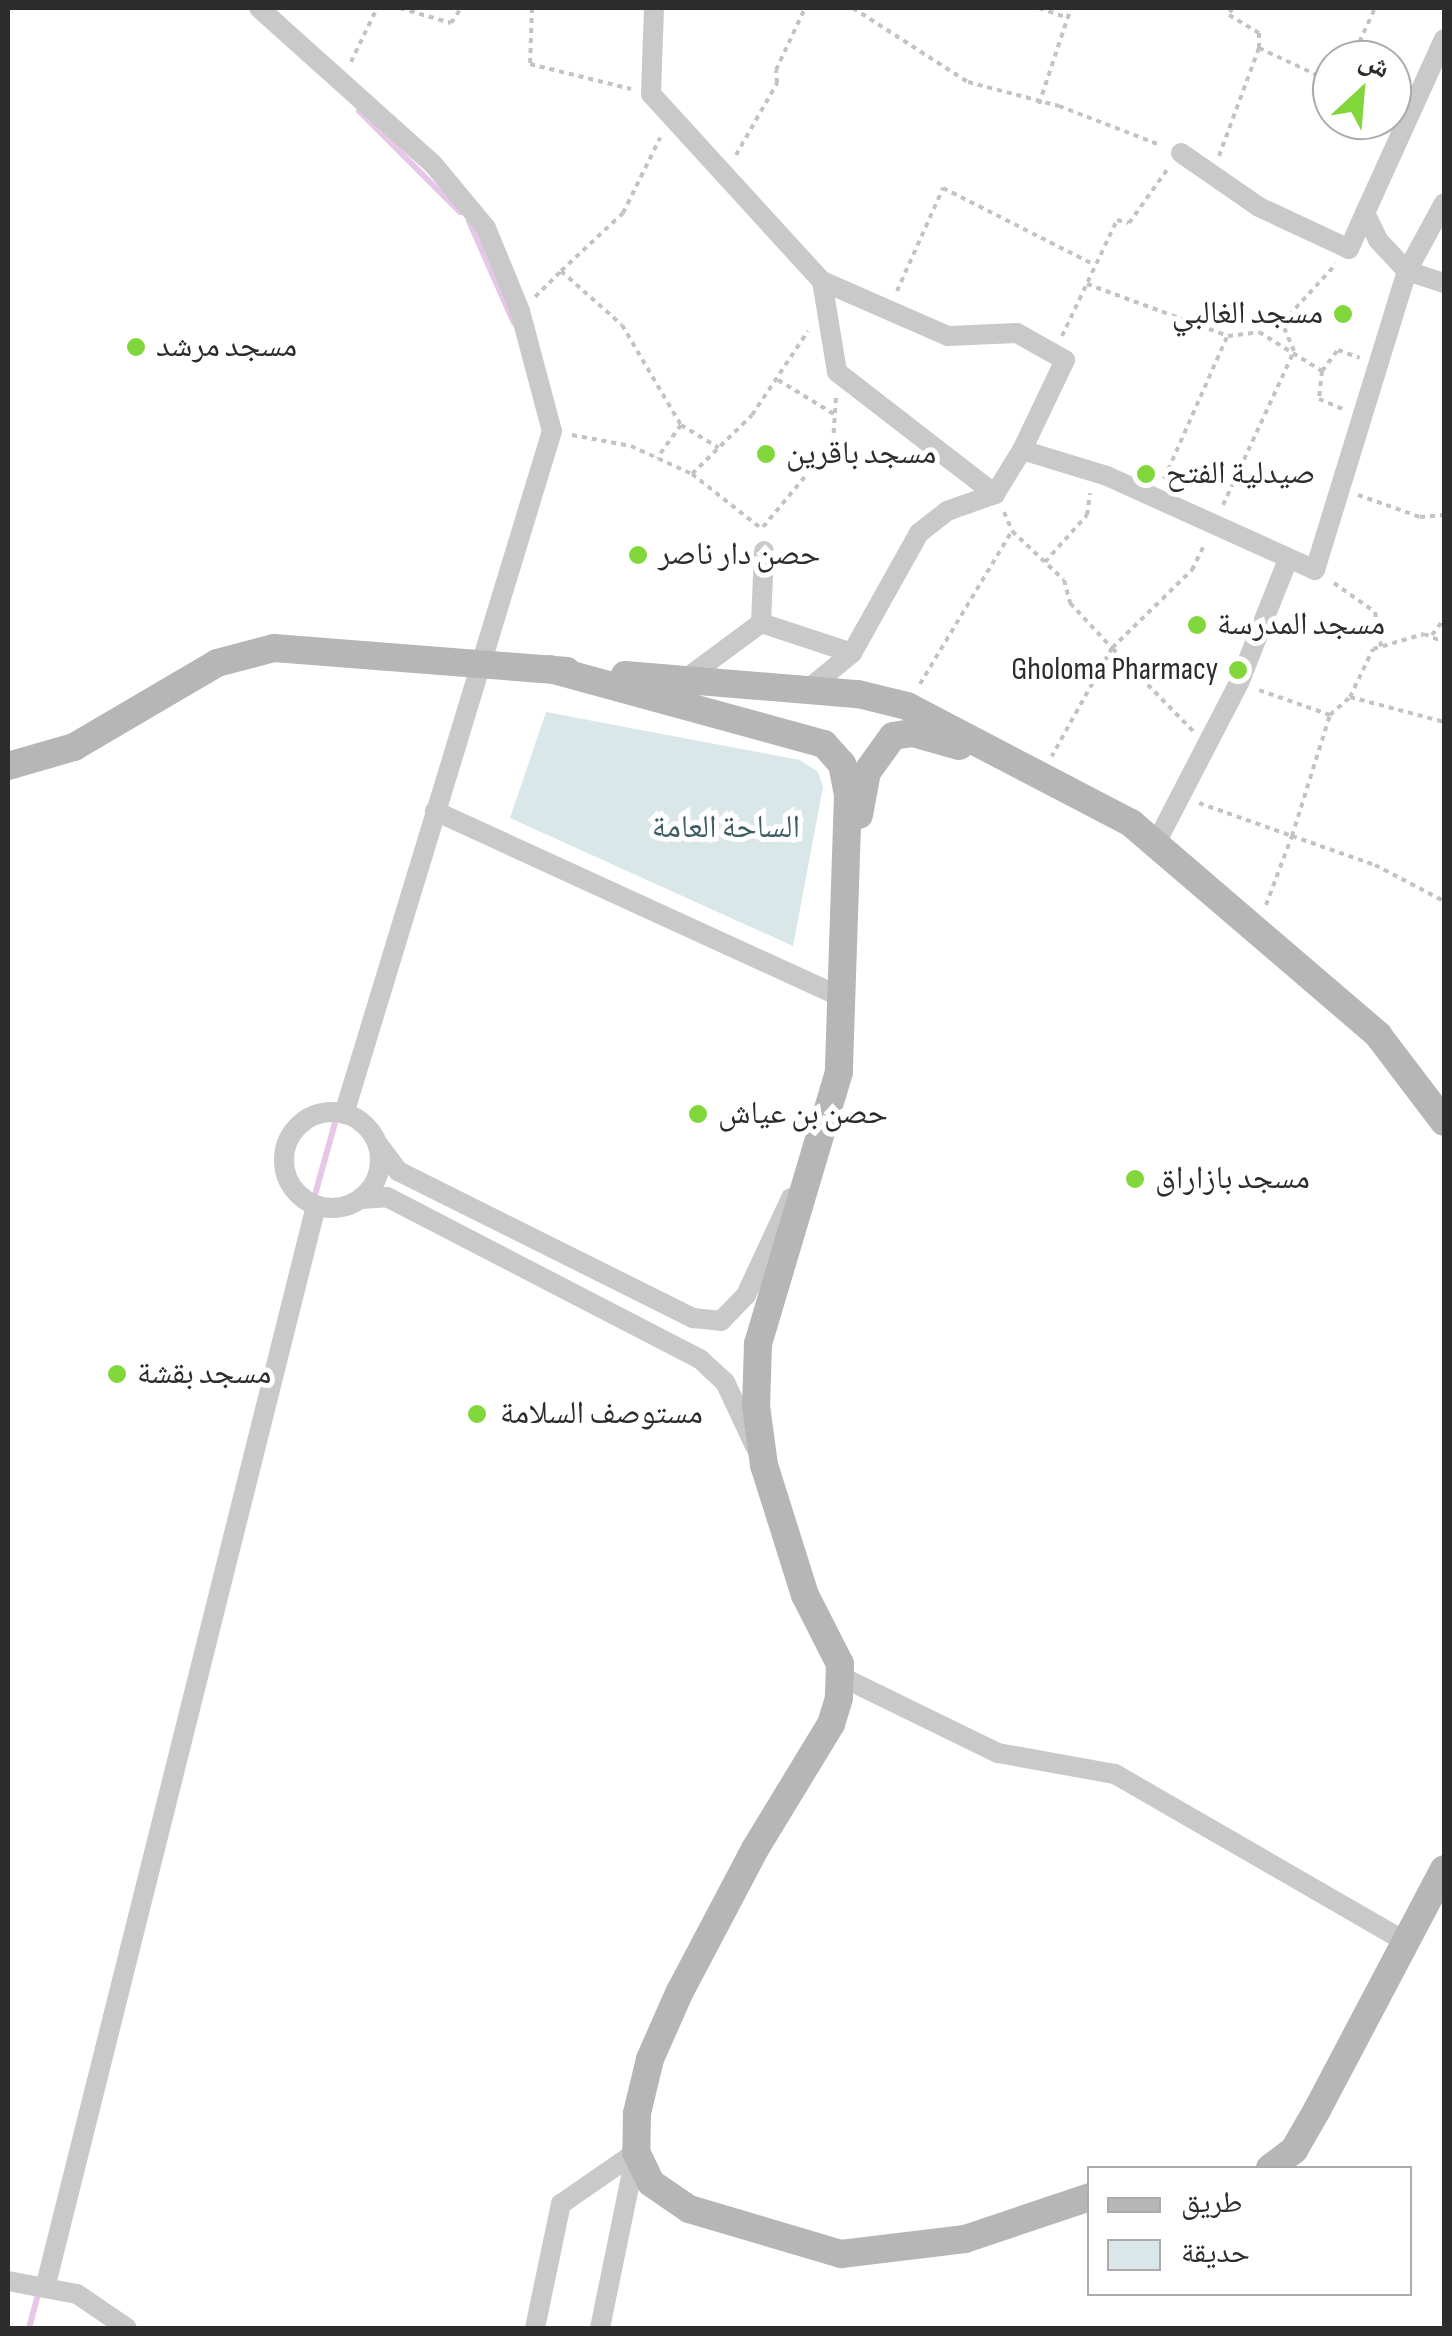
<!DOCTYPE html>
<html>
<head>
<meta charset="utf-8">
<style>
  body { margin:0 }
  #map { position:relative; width:1452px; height:2336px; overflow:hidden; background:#fff; font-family:"Sofia Sans Condensed","Noto Naskh Arabic",sans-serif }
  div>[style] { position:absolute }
  .green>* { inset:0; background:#dae7e9 }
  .stream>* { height:6px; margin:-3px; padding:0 3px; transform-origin:3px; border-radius:3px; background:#e7c7e7 }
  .path>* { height:4px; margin-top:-2px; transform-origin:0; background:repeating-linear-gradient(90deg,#c3c3c3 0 5px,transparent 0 10px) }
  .street>* { height:20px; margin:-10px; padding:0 10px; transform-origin:10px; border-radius:10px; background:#c9c9c9 }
  .street>.ring { margin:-10px; padding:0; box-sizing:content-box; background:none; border:20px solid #c9c9c9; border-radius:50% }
  .secondary>* { height:28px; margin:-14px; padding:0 14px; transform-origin:14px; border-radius:14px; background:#b6b6b6 }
  .dots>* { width:28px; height:28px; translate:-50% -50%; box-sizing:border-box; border:5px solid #fff; border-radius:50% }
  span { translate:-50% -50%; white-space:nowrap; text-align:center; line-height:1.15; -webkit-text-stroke:10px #fff; paint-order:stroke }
  .poi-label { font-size:32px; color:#2c2c2c }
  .right { translate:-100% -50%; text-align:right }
  .left { translate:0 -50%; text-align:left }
  .park-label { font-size:32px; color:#3d5d63 }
  .frame { position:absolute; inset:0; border:10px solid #2c2c2c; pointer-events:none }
  .legend { position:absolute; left:1087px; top:2166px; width:325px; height:130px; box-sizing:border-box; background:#fff; border:2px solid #ababab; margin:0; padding:12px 18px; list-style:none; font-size:30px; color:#2c2c2c }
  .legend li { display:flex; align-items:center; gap:20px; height:50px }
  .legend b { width:50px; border:2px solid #ababab }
  .north { position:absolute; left:1312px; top:40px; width:100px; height:100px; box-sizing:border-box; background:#fff; border:2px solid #ababab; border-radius:50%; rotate:26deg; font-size:28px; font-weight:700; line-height:40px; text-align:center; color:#2c2c2c }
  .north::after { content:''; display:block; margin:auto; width:35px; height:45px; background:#80d63b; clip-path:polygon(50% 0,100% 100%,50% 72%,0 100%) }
</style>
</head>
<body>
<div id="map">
  <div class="green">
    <div style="clip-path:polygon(546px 712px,800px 760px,818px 772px,823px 787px,793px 946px,510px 818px)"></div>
  </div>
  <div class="stream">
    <div style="left:359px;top:111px;width:143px;rotate:45deg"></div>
    <div style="left:469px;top:221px;width:111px;rotate:66.2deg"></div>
    <div style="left:313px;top:1202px;width:93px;rotate:-74.5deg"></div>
    <div style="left:29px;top:2328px;width:39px;rotate:-75deg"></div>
  </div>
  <div class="path">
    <div style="left:400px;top:8px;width:53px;rotate:16.4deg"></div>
    <div style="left:451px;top:23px;width:18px;rotate:-56deg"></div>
    <div style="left:532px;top:8px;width:56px;rotate:92deg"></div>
    <div style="left:530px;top:64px;width:104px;rotate:13.9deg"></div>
    <div style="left:853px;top:8px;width:137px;rotate:32.8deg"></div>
    <div style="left:968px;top:82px;width:94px;rotate:14.8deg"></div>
    <div style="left:1059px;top:106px;width:108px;rotate:21.1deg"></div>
    <div style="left:1039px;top:8px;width:31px;rotate:19deg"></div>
    <div style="left:1232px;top:8px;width:8px;rotate:113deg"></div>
    <div style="left:1229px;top:15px;width:35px;rotate:31deg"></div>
    <div style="left:1259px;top:33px;width:15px;rotate:90deg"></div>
    <div style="left:1259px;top:48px;width:81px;rotate:25deg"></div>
    <div style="left:1351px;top:60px;width:57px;rotate:-65.2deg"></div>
    <div style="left:351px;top:62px;width:60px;rotate:-64.3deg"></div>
    <div style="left:1039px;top:104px;width:101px;rotate:-71.6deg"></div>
    <div style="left:736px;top:155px;width:83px;rotate:-60.3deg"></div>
    <div style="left:777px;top:83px;width:13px;rotate:-94deg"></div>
    <div style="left:776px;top:70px;width:68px;rotate:-64.9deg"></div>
    <div style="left:1219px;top:156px;width:115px;rotate:-69.7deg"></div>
    <div style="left:561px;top:271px;width:85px;rotate:-43.1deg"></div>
    <div style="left:623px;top:213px;width:84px;rotate:-63.7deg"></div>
    <div style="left:1087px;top:284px;width:150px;rotate:20.2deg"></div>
    <div style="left:1228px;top:336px;width:31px;rotate:-7deg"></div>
    <div style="left:1259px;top:332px;width:74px;rotate:31.8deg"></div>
    <div style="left:1322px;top:371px;width:26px;rotate:-53deg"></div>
    <div style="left:1338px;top:350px;width:23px;rotate:20deg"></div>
    <div style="left:897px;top:291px;width:113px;rotate:-65.9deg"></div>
    <div style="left:943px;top:188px;width:170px;rotate:26.9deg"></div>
    <div style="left:535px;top:297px;width:37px;rotate:-45deg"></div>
    <div style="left:561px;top:271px;width:81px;rotate:41.5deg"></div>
    <div style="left:622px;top:325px;width:116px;rotate:59.5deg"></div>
    <div style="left:681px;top:425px;width:41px;rotate:126deg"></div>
    <div style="left:1062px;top:336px;width:128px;rotate:-64.6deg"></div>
    <div style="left:1117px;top:220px;width:12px;rotate:14deg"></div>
    <div style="left:1129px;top:223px;width:65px;rotate:-54.4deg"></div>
    <div style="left:1322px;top:371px;width:28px;rotate:96deg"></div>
    <div style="left:1319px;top:399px;width:26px;rotate:23deg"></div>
    <div style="left:778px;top:380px;width:66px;rotate:31.3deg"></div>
    <div style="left:681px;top:425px;width:44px;rotate:31.2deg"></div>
    <div style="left:572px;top:435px;width:60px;rotate:10.6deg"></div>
    <div style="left:631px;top:446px;width:67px;rotate:24.7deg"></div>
    <div style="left:692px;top:474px;width:89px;rotate:38.2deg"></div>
    <div style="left:692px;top:474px;width:84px;rotate:-44.5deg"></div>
    <div style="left:752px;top:415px;width:101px;rotate:-56.3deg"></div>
    <div style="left:1164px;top:479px;width:155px;rotate:-66.1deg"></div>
    <div style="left:1358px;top:495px;width:66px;rotate:19.5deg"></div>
    <div style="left:1420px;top:517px;width:24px;rotate:-5deg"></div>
    <div style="left:1223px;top:505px;width:170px;rotate:-65.2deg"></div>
    <div style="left:1294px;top:351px;width:30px;rotate:-113deg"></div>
    <div style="left:1282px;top:323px;width:80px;rotate:-47.5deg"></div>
    <div style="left:1004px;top:512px;width:21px;rotate:67deg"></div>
    <div style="left:1012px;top:531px;width:71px;rotate:43.3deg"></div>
    <div style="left:1064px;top:580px;width:24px;rotate:75deg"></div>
    <div style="left:1070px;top:603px;width:62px;rotate:47deg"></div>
    <div style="left:1112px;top:648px;width:124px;rotate:119.1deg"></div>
    <div style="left:763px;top:527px;width:109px;rotate:-50.2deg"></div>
    <div style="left:833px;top:443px;width:46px;rotate:-86.3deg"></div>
    <div style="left:1045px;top:562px;width:63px;rotate:-48.2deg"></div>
    <div style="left:1087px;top:515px;width:22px;rotate:-82deg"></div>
    <div style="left:1334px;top:583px;width:50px;rotate:35.3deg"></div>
    <div style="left:1375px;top:612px;width:36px;rotate:80deg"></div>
    <div style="left:1432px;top:635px;width:20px;rotate:-53deg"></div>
    <div style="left:920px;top:684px;width:179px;rotate:-59deg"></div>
    <div style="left:1350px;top:697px;width:53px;rotate:-64.4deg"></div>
    <div style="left:1373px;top:649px;width:53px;rotate:-16.4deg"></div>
    <div style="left:1424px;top:634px;width:22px;rotate:22deg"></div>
    <div style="left:1330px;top:715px;width:27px;rotate:-42deg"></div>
    <div style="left:1350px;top:697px;width:97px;rotate:14.9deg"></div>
    <div style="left:1193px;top:731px;width:116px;rotate:-134.3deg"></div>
    <div style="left:1112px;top:648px;width:112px;rotate:-44.3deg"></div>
    <div style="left:1192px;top:570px;width:28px;rotate:-64deg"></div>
    <div style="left:1199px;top:803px;width:99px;rotate:19.5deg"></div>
    <div style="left:1292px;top:836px;width:127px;rotate:-72.6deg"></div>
    <div style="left:1330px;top:715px;width:75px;rotate:-160.6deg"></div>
    <div style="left:1266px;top:905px;width:74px;rotate:-69.4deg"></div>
    <div style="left:1292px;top:836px;width:88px;rotate:19.3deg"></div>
    <div style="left:1375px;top:865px;width:78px;rotate:27.6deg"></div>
  </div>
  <div class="street">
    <div style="left:259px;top:8px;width:234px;rotate:41.9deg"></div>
    <div style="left:433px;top:164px;width:83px;rotate:50.4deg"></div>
    <div style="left:486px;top:228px;width:90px;rotate:67.7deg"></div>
    <div style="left:520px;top:311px;width:124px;rotate:75.1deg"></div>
    <div style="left:552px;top:431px;width:714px;rotate:106.94deg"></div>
    <div style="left:654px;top:8px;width:86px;rotate:92deg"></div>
    <div style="left:651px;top:94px;width:253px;rotate:47.6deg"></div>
    <div style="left:822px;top:281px;width:92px;rotate:80.6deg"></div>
    <div style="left:837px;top:372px;width:200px;rotate:37.7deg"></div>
    <div style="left:1444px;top:39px;width:191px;rotate:114.4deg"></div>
    <div style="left:1365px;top:213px;width:30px;rotate:64deg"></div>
    <div style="left:1378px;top:240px;width:42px;rotate:46.9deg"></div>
    <div style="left:1407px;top:271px;width:39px;rotate:18deg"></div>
    <div style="left:1181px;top:153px;width:95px;rotate:34.7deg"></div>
    <div style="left:1259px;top:207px;width:99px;rotate:25deg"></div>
    <div style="left:1349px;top:249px;width:39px;rotate:-66deg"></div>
    <div style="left:822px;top:281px;width:137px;rotate:23.6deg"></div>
    <div style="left:948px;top:336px;width:69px;rotate:-2.5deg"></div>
    <div style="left:1017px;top:333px;width:55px;rotate:29.4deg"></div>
    <div style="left:1065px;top:360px;width:100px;rotate:115.5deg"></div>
    <div style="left:761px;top:623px;width:96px;rotate:18.2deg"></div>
    <div style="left:684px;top:680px;width:96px;rotate:-36.5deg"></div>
    <div style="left:761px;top:623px;width:72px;rotate:-87.6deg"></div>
    <div style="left:807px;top:690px;width:58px;rotate:-39.4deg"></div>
    <div style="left:852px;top:653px;width:137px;rotate:-60.8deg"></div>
    <div style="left:919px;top:533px;width:36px;rotate:-38deg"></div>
    <div style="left:947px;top:511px;width:51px;rotate:-19.5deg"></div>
    <div style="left:995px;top:494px;width:52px;rotate:-58.5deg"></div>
    <div style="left:1022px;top:450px;width:89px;rotate:17deg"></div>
    <div style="left:1107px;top:476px;width:228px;rotate:24.3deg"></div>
    <div style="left:1315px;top:570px;width:313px;rotate:-72.9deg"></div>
    <div style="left:1407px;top:271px;width:77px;rotate:-61.4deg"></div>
    <div style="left:435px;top:811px;width:447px;rotate:24.6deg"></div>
    <div style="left:1156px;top:843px;width:180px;rotate:-62.6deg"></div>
    <div style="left:1239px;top:683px;width:133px;rotate:-68.4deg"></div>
    <div class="ring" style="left:284px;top:1112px;width:76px;height:76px"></div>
    <div style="left:378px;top:1144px;width:34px;rotate:53deg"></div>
    <div style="left:398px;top:1171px;width:330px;rotate:26.5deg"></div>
    <div style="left:693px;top:1318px;width:28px;rotate:6deg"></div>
    <div style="left:721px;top:1321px;width:36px;rotate:-46deg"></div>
    <div style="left:746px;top:1295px;width:107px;rotate:-65.1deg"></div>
    <div style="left:361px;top:1199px;width:26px;rotate:-4deg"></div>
    <div style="left:387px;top:1197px;width:352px;rotate:27.4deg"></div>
    <div style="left:700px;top:1359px;width:34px;rotate:43deg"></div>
    <div style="left:725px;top:1382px;width:71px;rotate:64.9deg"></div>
    <div style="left:840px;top:1676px;width:176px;rotate:26deg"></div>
    <div style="left:998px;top:1753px;width:119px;rotate:10.2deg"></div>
    <div style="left:1115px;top:1774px;width:336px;rotate:30deg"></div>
    <div style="left:8px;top:2281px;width:70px;rotate:10.7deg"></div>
    <div style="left:77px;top:2294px;width:60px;rotate:34.2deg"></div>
    <div style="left:46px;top:2284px;width:1111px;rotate:-75.94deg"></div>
    <div style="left:535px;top:2328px;width:127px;rotate:-78.2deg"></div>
    <div style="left:561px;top:2204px;width:91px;rotate:-34.7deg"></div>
    <div style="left:600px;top:2328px;width:180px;rotate:-78.4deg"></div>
  </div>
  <div class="secondary">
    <div style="left:550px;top:669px;width:284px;rotate:15.3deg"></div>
    <div style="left:824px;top:744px;width:27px;rotate:48deg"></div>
    <div style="left:842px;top:764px;width:32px;rotate:79deg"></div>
    <div style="left:848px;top:795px;width:277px;rotate:91.9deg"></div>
    <div style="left:839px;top:1072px;width:284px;rotate:106.6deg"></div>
    <div style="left:758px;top:1344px;width:62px;rotate:91.8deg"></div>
    <div style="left:756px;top:1406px;width:60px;rotate:82.3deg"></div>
    <div style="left:764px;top:1465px;width:136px;rotate:72.5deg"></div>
    <div style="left:805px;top:1595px;width:77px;rotate:63.1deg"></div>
    <div style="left:840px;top:1664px;width:34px;rotate:92deg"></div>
    <div style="left:839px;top:1698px;width:27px;rotate:107deg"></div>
    <div style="left:831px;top:1724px;width:146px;rotate:121.3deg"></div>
    <div style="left:755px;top:1849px;width:161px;rotate:117.8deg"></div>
    <div style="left:680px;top:1991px;width:74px;rotate:113.8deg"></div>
    <div style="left:650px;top:2059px;width:56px;rotate:103.5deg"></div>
    <div style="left:637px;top:2113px;width:39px;rotate:91deg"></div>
    <div style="left:636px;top:2152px;width:34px;rotate:64deg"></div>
    <div style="left:651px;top:2183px;width:46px;rotate:34.4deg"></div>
    <div style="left:689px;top:2209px;width:159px;rotate:16.5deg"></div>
    <div style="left:841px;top:2254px;width:125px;rotate:-6.9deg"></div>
    <div style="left:965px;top:2239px;width:132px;rotate:-18.6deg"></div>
    <div style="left:625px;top:675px;width:234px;rotate:4.7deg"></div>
    <div style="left:858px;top:694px;width:50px;rotate:13.8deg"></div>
    <div style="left:907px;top:706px;width:253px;rotate:27.6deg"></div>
    <div style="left:1131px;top:823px;width:326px;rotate:40.6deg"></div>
    <div style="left:1378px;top:1035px;width:109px;rotate:52.8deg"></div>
    <div style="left:8px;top:766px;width:69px;rotate:-16.1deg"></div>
    <div style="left:74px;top:747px;width:166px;rotate:-30.4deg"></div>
    <div style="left:217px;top:663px;width:59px;rotate:-14.7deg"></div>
    <div style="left:274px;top:648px;width:294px;rotate:4.5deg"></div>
    <div style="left:859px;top:815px;width:44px;rotate:-79.5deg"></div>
    <div style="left:867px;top:772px;width:44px;rotate:-54.2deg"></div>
    <div style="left:893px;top:736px;width:20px;rotate:-9deg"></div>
    <div style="left:913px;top:733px;width:48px;rotate:15.8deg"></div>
    <div style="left:1270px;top:2168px;width:30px;rotate:-37deg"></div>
    <div style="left:1294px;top:2150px;width:46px;rotate:-60.1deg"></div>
    <div style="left:1317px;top:2110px;width:272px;rotate:-62.2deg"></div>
  </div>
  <div class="dots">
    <div style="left:1343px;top:314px;background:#80d63b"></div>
    <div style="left:136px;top:347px;background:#80d63b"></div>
    <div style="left:766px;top:454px;background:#80d63b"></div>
    <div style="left:1146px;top:474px;background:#80d63b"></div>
    <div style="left:638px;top:555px;background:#80d63b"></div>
    <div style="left:1197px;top:625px;background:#80d63b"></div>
    <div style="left:1238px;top:670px;background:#80d63b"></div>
    <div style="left:698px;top:1114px;background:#80d63b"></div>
    <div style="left:1135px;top:1179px;background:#80d63b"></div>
    <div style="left:117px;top:1374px;background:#80d63b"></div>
    <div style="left:477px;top:1414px;background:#80d63b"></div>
  </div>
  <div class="poi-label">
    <span class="right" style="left:1323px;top:314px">مسجد الغالبي</span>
    <span class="left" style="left:156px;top:347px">مسجد مرشد</span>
    <span class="left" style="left:786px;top:454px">مسجد باقرين</span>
    <span class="left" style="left:1166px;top:474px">صيدلية الفتح</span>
    <span class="left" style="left:658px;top:555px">حصن دار ناصر</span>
    <span class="left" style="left:1217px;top:625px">مسجد المدرسة</span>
    <span class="right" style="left:1218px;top:670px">Gholoma Pharmacy</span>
    <span class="left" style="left:718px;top:1114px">حصن بن عياش</span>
    <span class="left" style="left:1155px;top:1179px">مسجد بازاراق</span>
    <span class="left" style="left:137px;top:1374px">مسجد بقشة</span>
    <span class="left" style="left:500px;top:1414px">مستوصف السلامة</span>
  </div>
  <div class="park-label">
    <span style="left:726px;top:828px">الساحة العامة</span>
  </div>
  <div class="frame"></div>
  <ul class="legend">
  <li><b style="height:12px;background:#b6b6b6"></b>طريق</li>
  <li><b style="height:28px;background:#dae7e9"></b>حديقة</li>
  </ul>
  <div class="north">ش</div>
</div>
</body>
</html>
